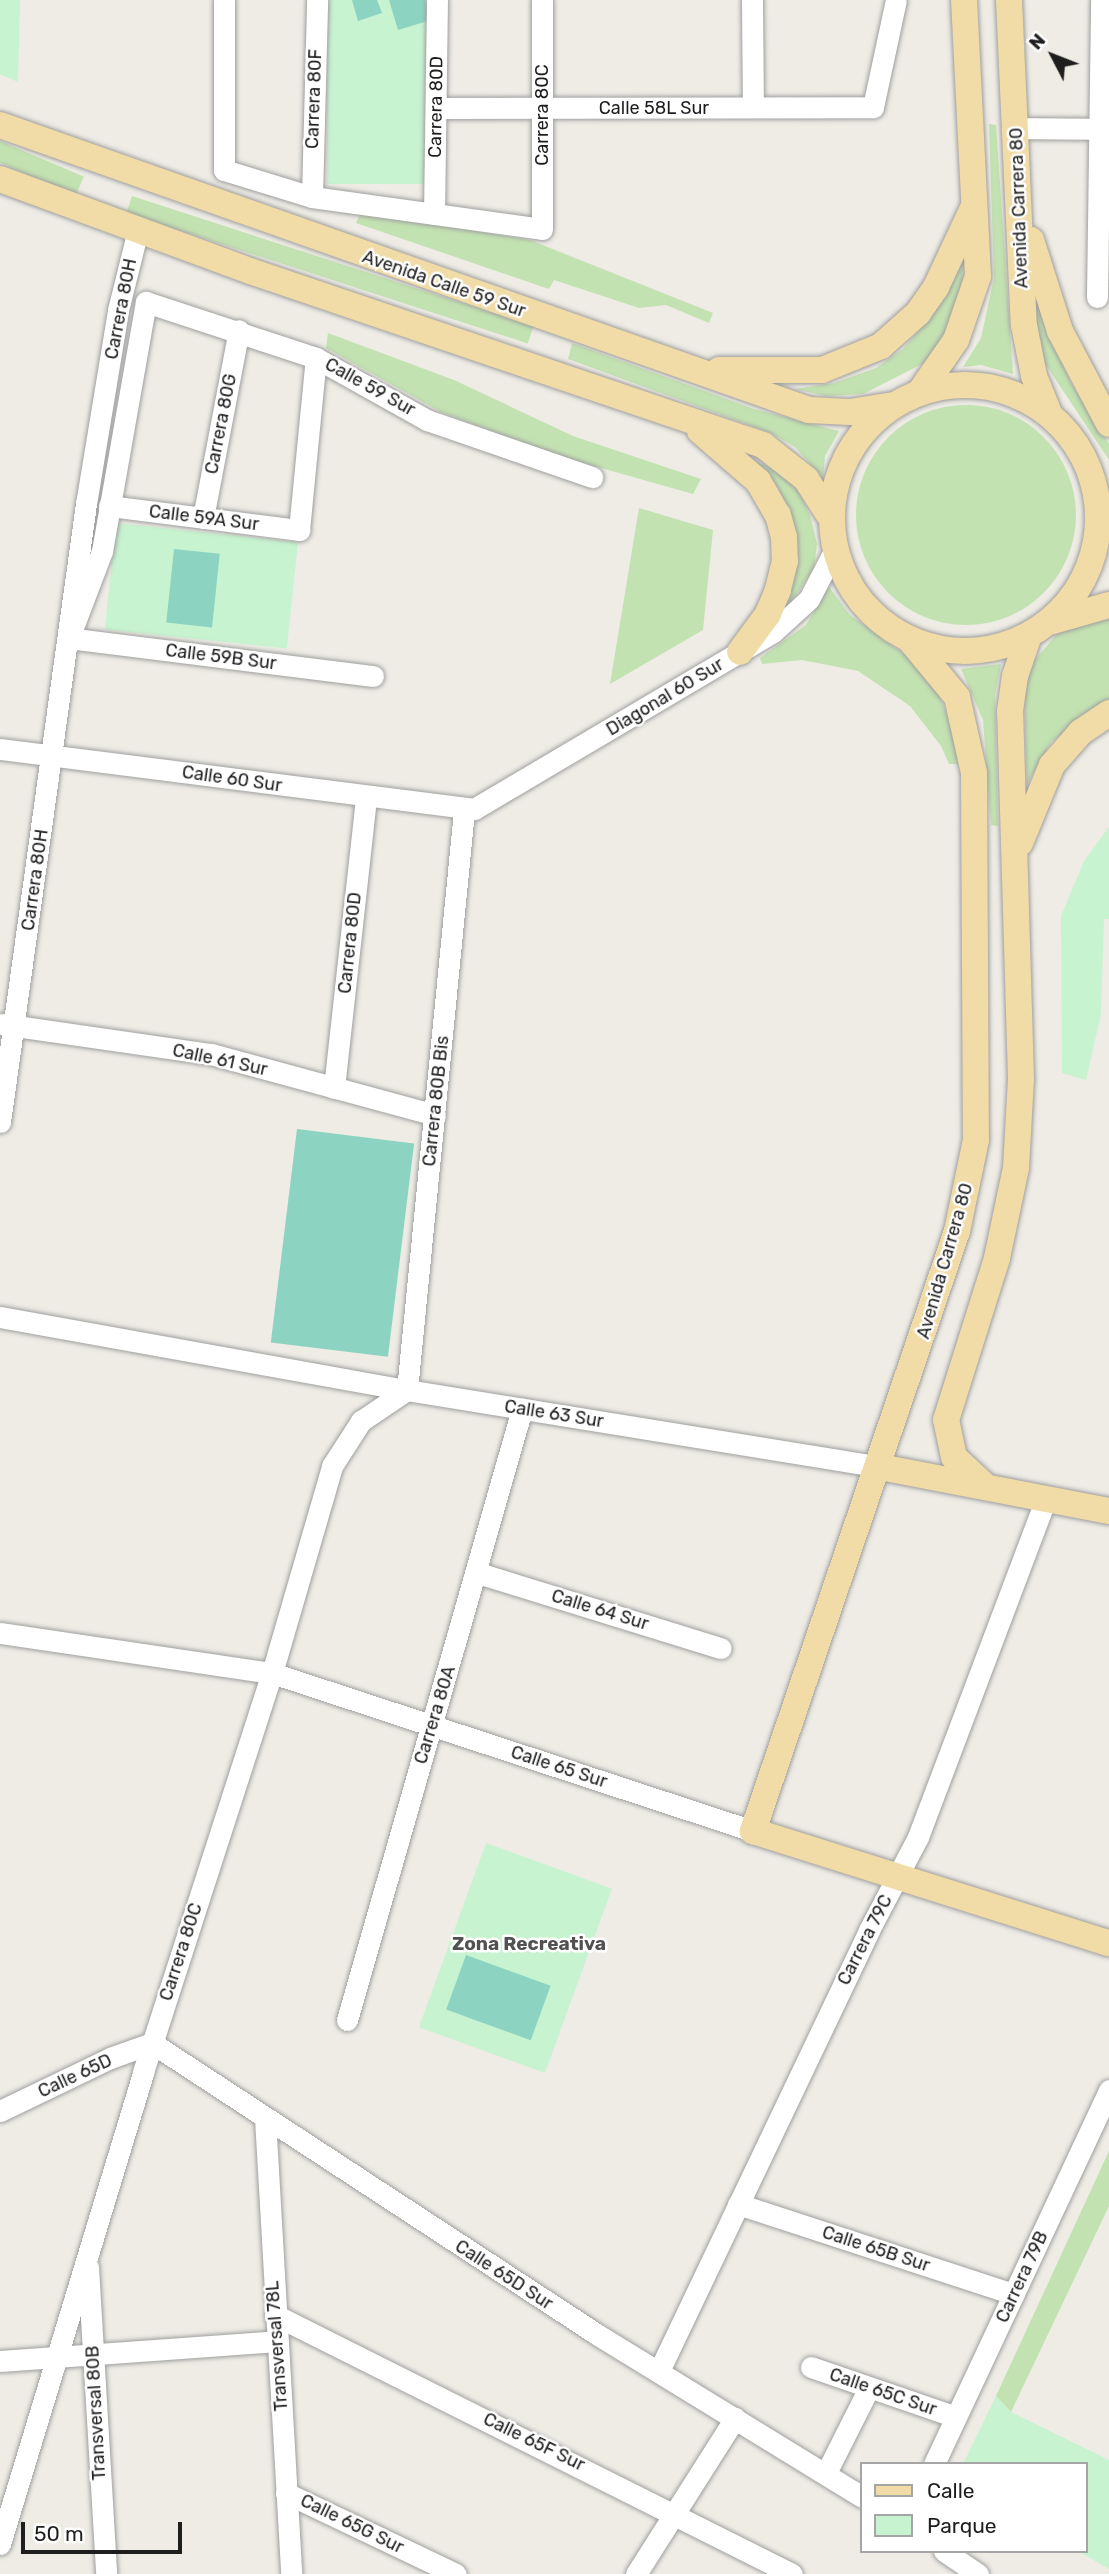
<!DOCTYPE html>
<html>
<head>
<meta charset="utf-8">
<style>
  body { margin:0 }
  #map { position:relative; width:1109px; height:2574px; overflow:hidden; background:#eeece5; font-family:Rubik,sans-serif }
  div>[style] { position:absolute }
  .grass>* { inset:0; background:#c3e2b1; transform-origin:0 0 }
  .round { border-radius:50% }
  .park>* { inset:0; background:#c7f3d0; transform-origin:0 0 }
  .pitch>* { inset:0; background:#8cd4c1; transform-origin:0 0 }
  .roads { filter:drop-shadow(0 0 2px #9f9f9f) drop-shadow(0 0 2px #9f9f9f) }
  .minor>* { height:21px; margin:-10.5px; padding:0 10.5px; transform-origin:10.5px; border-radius:10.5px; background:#fff }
  .major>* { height:26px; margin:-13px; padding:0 13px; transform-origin:13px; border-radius:13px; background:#f1dba7 }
  .major>.ring { margin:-13px; padding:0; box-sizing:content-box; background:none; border:26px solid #f1dba7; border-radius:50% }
  span { translate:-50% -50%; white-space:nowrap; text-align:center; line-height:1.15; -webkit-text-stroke:5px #fff; paint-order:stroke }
  .street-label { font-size:18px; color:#1e1e1e }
  .neighbourhood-label { font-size:19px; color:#515151; font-weight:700 }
  .legend { position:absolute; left:860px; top:2462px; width:228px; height:91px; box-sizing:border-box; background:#fff; border:2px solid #a5a5a5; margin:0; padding:9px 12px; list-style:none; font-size:21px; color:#1e1e1e }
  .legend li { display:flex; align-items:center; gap:14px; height:35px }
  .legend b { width:35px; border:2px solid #a5a5a5 }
  .north { position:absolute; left:1018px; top:21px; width:70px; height:70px; -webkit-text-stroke:5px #fff; paint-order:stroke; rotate:312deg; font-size:19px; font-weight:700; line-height:28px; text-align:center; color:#1e1e1e }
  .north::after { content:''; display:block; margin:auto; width:24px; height:32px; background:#1e1e1e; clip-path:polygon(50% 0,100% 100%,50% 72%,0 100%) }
  .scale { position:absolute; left:21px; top:2522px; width:161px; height:32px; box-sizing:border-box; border:4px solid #1e1e1e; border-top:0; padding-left:9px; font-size:21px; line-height:24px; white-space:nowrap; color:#1e1e1e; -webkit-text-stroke:5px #fff; paint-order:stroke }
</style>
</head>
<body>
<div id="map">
  <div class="grass">
    <div style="clip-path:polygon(989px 124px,996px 125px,1013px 374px,981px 365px,963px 367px,981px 338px,994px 278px)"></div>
    <div style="left:0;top:141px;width:91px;height:20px;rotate:23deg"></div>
    <div style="left:132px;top:196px;width:422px;height:18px;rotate:18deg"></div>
    <div style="clip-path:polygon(361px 212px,530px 240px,713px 313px,709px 323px,666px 305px,639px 308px,554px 280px,549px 289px,356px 223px)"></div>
    <div style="clip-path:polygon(964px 252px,962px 287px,943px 340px,924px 363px,863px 394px,826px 396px,795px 389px,834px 383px,876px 368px,903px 349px,927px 321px)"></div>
    <div style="clip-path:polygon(1033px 293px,1071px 383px,1109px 444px,1109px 460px,1044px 362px,1034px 321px)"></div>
    <div style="clip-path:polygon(328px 333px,454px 380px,573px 436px,701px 479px,693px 494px,559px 456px,441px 412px,326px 348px)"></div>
    <div style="clip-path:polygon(572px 343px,754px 409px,839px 431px,825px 456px,823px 478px,795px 447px,771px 433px,568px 359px)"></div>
    <div class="round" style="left:856px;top:405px;width:220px;height:220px"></div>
    <div style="clip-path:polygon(755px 461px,778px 471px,798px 490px,810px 515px,817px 544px,814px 568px,788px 607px,793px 579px,789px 513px,776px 484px)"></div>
    <div style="clip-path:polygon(639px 508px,713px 530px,703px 630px,610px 684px)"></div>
    <div style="clip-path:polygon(829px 587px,850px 615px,920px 666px,938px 693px,953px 729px,958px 764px,949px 764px,941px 746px,910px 706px,858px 671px,802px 660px,762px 664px,760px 658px,806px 625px)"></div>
    <div style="clip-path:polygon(1109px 617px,1109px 699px,1051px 742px,1027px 784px,1024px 689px,1033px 662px,1062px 628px)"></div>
    <div style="clip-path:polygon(1001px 664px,995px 695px,998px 826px,991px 825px,983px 720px,961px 669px)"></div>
    <div style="clip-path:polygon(1109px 2151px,1109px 2206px,1011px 2412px,996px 2396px)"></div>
  </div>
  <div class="park">
    <div style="clip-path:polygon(0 0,20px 0,18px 82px,0 74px)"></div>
    <div style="left:327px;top:0;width:107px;height:184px"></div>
    <div style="left:116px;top:523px;width:183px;height:107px;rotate:6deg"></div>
    <div style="clip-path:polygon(1109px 827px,1109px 919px,1104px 919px,1101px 1014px,1086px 1080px,1062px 1073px,1061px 916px,1084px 861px)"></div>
    <div style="left:486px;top:1843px;width:134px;height:196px;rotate:20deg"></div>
    <div style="clip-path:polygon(996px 2396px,1011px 2412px,1109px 2460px,1109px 2569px,1078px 2551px,1086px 2551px,1086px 2464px,963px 2464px)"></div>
  </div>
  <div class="pitch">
    <div style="clip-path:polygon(352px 0,377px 0,382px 13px,358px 21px)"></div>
    <div style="clip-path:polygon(389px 0,425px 0,431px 20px,398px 30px)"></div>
    <div style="left:174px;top:549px;width:46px;height:74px;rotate:6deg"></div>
    <div style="left:297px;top:1129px;width:118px;height:215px;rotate:7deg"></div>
    <div style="left:466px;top:1955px;width:90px;height:58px;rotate:20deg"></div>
  </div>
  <div class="roads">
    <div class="minor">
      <div style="left:224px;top:0;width:170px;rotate:90deg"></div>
      <div style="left:224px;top:170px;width:92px;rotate:17.1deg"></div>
      <div style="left:312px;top:197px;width:232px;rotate:7.9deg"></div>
      <div style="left:542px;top:229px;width:229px;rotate:-90deg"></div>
      <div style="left:752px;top:0;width:106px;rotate:89.5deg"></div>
      <div style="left:436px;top:108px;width:437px;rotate:-0.1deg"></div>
      <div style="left:873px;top:107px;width:109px;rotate:-77.9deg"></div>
      <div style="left:1016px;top:128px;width:93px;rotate:0.6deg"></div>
      <div style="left:312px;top:197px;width:197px;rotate:-88.5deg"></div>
      <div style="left:434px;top:214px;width:214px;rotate:-89.2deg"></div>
      <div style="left:1097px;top:297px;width:297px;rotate:-89.2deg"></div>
      <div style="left:109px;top:506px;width:192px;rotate:7.2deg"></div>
      <div style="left:299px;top:530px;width:173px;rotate:-84.4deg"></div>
      <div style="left:203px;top:518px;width:191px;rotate:-79.2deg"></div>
      <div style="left:373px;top:676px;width:306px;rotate:-172.9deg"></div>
      <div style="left:69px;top:638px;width:93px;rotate:-69.2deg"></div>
      <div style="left:102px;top:551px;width:253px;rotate:-80deg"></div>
      <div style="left:146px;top:302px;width:179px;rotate:18.2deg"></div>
      <div style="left:316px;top:358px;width:127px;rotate:29.2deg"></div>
      <div style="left:427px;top:420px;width:175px;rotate:19.1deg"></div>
      <div style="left:0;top:749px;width:478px;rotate:7.2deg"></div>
      <div style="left:474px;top:809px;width:347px;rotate:-30.6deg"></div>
      <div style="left:773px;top:632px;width:49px;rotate:-42.5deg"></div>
      <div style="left:809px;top:599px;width:56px;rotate:-62.5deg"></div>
      <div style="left:2px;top:1024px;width:211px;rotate:8.2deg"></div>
      <div style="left:211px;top:1054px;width:232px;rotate:15.2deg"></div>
      <div style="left:334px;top:1088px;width:293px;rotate:-83.7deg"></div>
      <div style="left:0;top:1122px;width:624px;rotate:-82.08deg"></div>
      <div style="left:86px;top:504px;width:197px;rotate:-80.6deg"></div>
      <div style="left:118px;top:310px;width:82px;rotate:-76deg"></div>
      <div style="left:0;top:1317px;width:413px;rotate:10.2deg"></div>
      <div style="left:407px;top:1390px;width:479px;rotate:9.2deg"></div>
      <div style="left:407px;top:1390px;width:582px;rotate:-84.38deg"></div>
      <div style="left:478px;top:1573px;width:254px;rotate:17.2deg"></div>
      <div style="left:0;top:1633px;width:275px;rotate:8.4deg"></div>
      <div style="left:272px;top:1673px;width:506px;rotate:18.18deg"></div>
      <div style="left:347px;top:2020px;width:636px;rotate:-74.02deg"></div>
      <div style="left:152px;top:2043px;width:533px;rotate:33.21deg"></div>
      <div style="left:598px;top:2335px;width:310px;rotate:31.5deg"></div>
      <div style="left:0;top:2111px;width:122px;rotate:-25.7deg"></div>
      <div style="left:110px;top:2058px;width:45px;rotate:-19.7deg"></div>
      <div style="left:265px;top:2118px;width:457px;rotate:86.7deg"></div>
      <div style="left:738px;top:2204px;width:290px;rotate:18.1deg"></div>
      <div style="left:88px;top:2267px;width:308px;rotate:86.6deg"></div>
      <div style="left:275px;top:2315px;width:578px;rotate:26.61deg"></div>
      <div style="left:0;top:2361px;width:278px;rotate:-4.1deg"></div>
      <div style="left:811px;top:2367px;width:153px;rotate:19deg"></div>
      <div style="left:659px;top:2371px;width:488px;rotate:-64.5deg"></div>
      <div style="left:869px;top:1930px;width:105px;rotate:-62.2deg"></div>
      <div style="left:918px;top:1837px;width:361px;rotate:-69.3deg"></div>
      <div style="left:934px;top:2464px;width:413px;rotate:-64.9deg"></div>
      <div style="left:826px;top:2473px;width:95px;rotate:-63.2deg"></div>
      <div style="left:286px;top:2493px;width:188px;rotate:25.5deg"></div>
      <div style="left:0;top:2544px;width:493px;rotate:-73.1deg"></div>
      <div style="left:143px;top:2072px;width:419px;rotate:-72.1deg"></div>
      <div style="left:272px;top:1673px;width:216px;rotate:-73.8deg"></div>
      <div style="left:332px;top:1466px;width:54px;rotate:-57.2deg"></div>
      <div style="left:361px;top:1421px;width:55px;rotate:-34deg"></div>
      <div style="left:944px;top:2551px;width:41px;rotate:34.1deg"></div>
      <div style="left:636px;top:2574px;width:185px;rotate:-57.6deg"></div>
    </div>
    <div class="major">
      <div style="left:1009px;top:0;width:325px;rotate:87.4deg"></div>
      <div style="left:1024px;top:325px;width:52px;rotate:78.9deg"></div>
      <div style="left:1034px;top:376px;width:40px;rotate:68deg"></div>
      <div style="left:0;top:125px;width:858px;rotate:19.41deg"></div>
      <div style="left:809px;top:410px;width:41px;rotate:2.8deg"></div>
      <div style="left:850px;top:412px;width:44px;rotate:-9.2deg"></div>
      <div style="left:0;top:179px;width:266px;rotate:20.2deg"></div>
      <div style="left:250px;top:271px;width:542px;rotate:18.74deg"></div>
      <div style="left:763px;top:445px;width:55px;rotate:38.3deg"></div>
      <div style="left:806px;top:479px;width:46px;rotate:57.3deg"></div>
      <div style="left:1031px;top:240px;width:96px;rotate:72.3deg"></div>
      <div style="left:1060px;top:331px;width:105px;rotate:62.2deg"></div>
      <div style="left:719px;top:370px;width:103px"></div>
      <div style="left:822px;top:370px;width:64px;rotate:-22.1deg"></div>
      <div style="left:881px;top:346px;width:50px;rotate:-41.7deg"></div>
      <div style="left:918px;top:313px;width:32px;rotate:-55deg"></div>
      <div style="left:936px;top:287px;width:87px;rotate:-64.9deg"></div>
      <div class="ring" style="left:832px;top:385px;width:240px;height:240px"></div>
      <div style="left:920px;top:392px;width:63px;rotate:-55.3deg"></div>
      <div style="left:956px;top:340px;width:68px;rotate:-71deg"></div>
      <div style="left:978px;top:276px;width:276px;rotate:-92.9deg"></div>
      <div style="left:700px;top:431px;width:77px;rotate:40.8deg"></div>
      <div style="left:758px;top:481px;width:39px;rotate:60deg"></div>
      <div style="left:778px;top:515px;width:23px;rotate:75deg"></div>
      <div style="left:784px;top:537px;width:24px;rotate:88deg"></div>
      <div style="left:785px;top:561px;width:30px;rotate:104deg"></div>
      <div style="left:778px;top:590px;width:26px;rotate:113deg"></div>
      <div style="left:768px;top:614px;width:47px;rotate:126.4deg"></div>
      <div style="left:1053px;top:621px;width:58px;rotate:-15.9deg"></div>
      <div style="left:910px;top:640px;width:74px;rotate:50.5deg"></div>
      <div style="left:957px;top:697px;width:78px;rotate:77.4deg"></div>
      <div style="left:974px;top:773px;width:367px;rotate:89.7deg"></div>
      <div style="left:976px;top:1140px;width:93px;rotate:101.8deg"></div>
      <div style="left:957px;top:1231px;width:634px;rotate:108.78deg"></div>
      <div style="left:753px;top:1831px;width:373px;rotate:17.5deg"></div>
      <div style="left:1020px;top:843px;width:84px;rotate:-67.7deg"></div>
      <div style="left:1052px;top:765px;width:44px;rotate:-48.7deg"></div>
      <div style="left:1081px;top:732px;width:34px;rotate:-34deg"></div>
      <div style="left:880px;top:1467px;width:233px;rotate:10.9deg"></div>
      <div style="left:986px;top:1487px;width:44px;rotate:-136.8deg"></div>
      <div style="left:954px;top:1457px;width:38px;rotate:-102deg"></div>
      <div style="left:946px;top:1420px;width:170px;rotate:-72.5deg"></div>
      <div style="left:997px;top:1258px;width:92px;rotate:-78.1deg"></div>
      <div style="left:1016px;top:1168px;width:89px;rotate:-86.8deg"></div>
      <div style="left:1021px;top:1079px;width:368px;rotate:-91.7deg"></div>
      <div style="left:1010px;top:711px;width:35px;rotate:-82deg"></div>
      <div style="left:1015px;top:676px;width:43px;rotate:-71.1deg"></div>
    </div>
  </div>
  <div class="street-label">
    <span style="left:314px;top:99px;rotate:-88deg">Carrera 80F</span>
    <span style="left:436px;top:107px;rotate:-89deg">Carrera 80D</span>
    <span style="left:654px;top:108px">Calle 58L Sur</span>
    <span style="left:542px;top:115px;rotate:-90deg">Carrera 80C</span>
    <span style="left:1019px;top:208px;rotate:-92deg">Avenida Carrera 80</span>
    <span style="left:444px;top:284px;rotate:19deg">Avenida Calle 59 Sur</span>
    <span style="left:121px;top:309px;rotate:-79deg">Carrera 80H</span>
    <span style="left:370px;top:387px;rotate:29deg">Calle 59 Sur</span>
    <span style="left:221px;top:424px;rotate:-79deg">Carrera 80G</span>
    <span style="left:204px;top:518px;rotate:7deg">Calle 59A Sur</span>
    <span style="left:221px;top:657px;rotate:7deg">Calle 59B Sur</span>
    <span style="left:665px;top:697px;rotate:-31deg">Diagonal 60 Sur</span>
    <span style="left:232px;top:779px;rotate:8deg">Calle 60 Sur</span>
    <span style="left:35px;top:880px;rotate:-82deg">Carrera 80H</span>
    <span style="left:350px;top:943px;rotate:-84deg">Carrera 80D</span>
    <span style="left:220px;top:1060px;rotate:12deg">Calle 61 Sur</span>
    <span style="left:436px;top:1101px;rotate:-84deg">Carrera 80B Bis</span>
    <span style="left:945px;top:1261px;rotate:-74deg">Avenida Carrera 80</span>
    <span style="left:554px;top:1414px;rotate:9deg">Calle 63 Sur</span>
    <span style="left:600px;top:1610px;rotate:17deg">Calle 64 Sur</span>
    <span style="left:435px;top:1715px;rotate:-73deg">Carrera 80A</span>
    <span style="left:559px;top:1767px;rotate:18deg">Calle 65 Sur</span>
    <span style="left:865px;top:1940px;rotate:-63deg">Carrera 79C</span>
    <span style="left:181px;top:1952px;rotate:-72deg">Carrera 80C</span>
    <span style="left:75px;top:2076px;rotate:-25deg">Calle 65D</span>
    <span style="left:876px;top:2249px;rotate:18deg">Calle 65B Sur</span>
    <span style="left:504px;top:2275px;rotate:33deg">Calle 65D Sur</span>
    <span style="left:1022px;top:2277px;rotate:-65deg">Carrera 79B</span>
    <span style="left:277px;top:2346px;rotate:-94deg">Transversal 78L</span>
    <span style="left:883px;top:2392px;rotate:19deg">Calle 65C Sur</span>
    <span style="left:96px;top:2413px;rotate:-93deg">Transversal 80B</span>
    <span style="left:534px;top:2442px;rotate:26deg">Calle 65F Sur</span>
    <span style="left:352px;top:2524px;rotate:26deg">Calle 65G Sur</span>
  </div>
  <div class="neighbourhood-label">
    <span style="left:529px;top:1944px">Zona Recreativa</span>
  </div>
  <ul class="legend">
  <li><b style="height:9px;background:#f1dba7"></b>Calle</li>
  <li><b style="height:19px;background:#c7f3d0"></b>Parque</li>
  </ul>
  <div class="north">N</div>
  <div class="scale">50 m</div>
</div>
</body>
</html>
